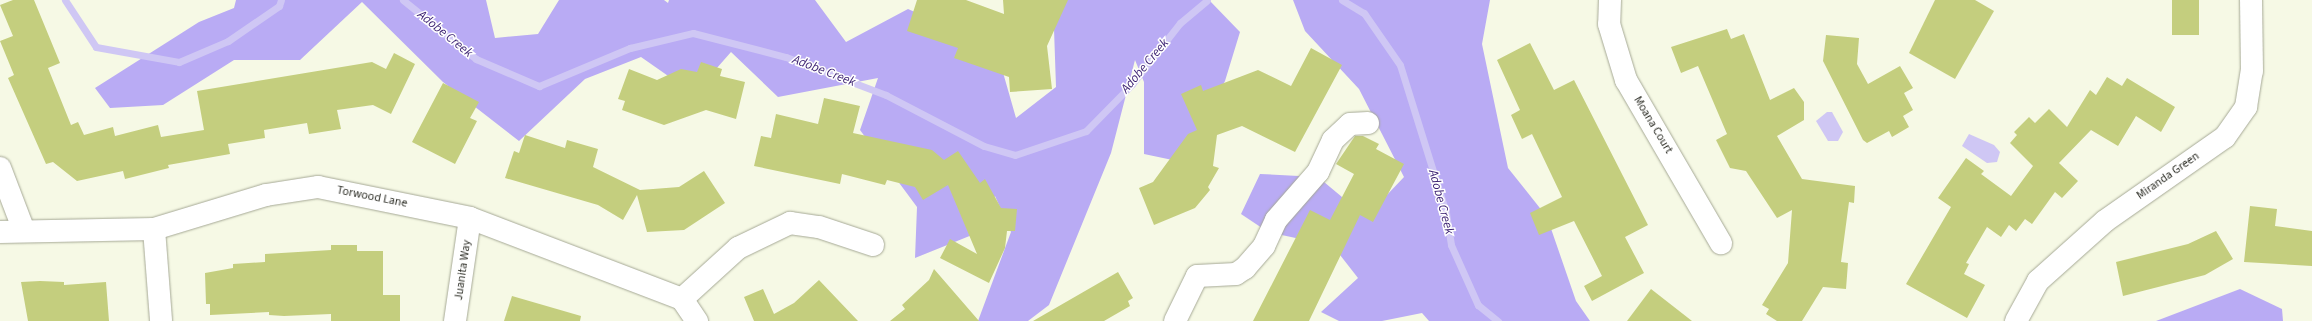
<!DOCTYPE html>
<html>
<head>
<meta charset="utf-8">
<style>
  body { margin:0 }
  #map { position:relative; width:2312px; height:321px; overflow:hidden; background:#f6f9e5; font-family:"Source Sans 3",sans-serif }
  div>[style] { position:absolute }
  .forest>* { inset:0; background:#b9abf4 }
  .water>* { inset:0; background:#cfc7f4 }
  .stream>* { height:7px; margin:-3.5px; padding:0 3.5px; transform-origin:3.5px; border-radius:3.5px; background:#cfc7f4 }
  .building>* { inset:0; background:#c4ce7e; transform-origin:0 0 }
  .roads { filter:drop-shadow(0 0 1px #a6a996) drop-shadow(0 0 1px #a6a996) }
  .minor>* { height:22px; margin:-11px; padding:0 11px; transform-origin:11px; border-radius:11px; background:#fff }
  span { translate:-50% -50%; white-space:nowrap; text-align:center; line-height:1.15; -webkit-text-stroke:3px #fff; paint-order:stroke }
  .street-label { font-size:12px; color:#2e2f27 }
  .water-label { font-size:13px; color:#3a1f71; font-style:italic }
</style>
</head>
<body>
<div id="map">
  <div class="forest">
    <div style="clip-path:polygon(236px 0,486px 0,495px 38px,538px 34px,559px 0,664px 0,668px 3px,669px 0,815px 0,846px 42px,908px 9px,996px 48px,1016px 118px,1056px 87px,1053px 0,1209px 0,1240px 32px,1225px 81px,1182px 162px,1144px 154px,1144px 82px,1135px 60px,1111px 153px,1049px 305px,1028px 321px,978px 321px,1011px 232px,995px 196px,972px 235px,915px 258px,917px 207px,860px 130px,878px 78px,778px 97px,731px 52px,694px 94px,641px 57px,585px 79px,519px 141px,443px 82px,362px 2px,300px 60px,234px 60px,163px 105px,110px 108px,95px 88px,199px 22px,234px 8px)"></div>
    <div style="clip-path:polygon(1293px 0,1490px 0,1482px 44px,1508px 168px,1547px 217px,1576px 301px,1590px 321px,1429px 321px,1422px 313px,1382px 321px,1339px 321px,1321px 312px,1358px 278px,1333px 246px,1268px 232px,1241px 214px,1260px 174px,1318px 177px,1366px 217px,1404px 177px,1359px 89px,1305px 31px)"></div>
    <div style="clip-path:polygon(2240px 289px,2282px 309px,2283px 321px,2156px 321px)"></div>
  </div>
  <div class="water">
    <div style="clip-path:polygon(1827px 112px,1832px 112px,1843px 132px,1838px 141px,1828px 141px,1816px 121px)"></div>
    <div style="clip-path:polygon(1969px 134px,1994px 145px,2000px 152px,1997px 162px,1987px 163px,1962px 146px)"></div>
  </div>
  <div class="stream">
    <div style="left:65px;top:0;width:56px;rotate:56.6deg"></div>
    <div style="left:96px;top:47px;width:84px;rotate:10.2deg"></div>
    <div style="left:179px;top:62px;width:53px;rotate:-23.2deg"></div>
    <div style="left:228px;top:41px;width:62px;rotate:-34.5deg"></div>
    <div style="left:279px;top:6px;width:6px;rotate:-72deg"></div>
    <div style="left:403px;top:0;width:94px;rotate:38.9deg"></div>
    <div style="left:476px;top:59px;width:69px;rotate:23.2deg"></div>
    <div style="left:539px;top:86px;width:99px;rotate:-22.7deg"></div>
    <div style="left:630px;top:48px;width:65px;rotate:-13.4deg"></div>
    <div style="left:693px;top:33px;width:96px;rotate:14.5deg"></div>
    <div style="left:786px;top:57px;width:107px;rotate:20.8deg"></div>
    <div style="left:886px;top:95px;width:110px;rotate:27.5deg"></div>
    <div style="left:984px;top:146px;width:32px;rotate:16deg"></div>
    <div style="left:1015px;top:155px;width:75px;rotate:-18.7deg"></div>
    <div style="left:1086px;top:131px;width:66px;rotate:-45.6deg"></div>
    <div style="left:1132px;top:84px;width:78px;rotate:-51.8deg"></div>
    <div style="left:1180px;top:23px;width:35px;rotate:-40deg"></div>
    <div style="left:1342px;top:0;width:26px;rotate:31deg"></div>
    <div style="left:1364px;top:13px;width:63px;rotate:55.3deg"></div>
    <div style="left:1400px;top:65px;width:155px;rotate:72.7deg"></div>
    <div style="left:1446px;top:213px;width:32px;rotate:81deg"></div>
    <div style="left:1451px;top:245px;width:66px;rotate:65.8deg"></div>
    <div style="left:1478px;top:305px;width:26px;rotate:39deg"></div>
  </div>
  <div class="building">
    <div style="clip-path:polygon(13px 0,34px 0,60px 63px,48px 68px,71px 125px,78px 122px,84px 135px,113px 127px,115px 136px,158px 125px,161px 137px,204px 130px,197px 91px,372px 62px,386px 69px,394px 53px,415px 64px,391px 114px,373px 105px,337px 110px,341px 129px,309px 134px,307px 123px,264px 130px,265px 138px,228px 144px,230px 154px,168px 165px,169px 168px,125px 179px,123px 171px,77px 181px,53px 162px,46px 164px,8px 78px,14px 75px,0 41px,13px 36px,0 5px)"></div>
    <div style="clip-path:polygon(917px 0,966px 0,1004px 14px,1003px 0,1068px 0,1047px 46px,1052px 89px,1010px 92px,1009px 77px,954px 58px,958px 48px,907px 31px)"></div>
    <div style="clip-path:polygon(1935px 0,1975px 0,1994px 11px,1955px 79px,1909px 53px)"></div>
    <div style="left:2172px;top:0;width:27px;height:35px"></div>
    <div style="clip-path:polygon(1727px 29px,1731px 39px,1744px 34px,1770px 100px,1794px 88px,1804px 102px,1804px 120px,1777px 136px,1802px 179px,1855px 186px,1854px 203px,1849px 202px,1841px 262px,1848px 263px,1846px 289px,1823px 287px,1802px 321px,1777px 321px,1766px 314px,1769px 309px,1762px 305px,1788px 263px,1792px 210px,1777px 218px,1746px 171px,1730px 168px,1716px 140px,1727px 134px,1698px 66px,1681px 73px,1671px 47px)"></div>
    <div style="clip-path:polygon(1826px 35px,1859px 38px,1857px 64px,1868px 84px,1900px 66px,1913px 88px,1904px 93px,1913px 110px,1903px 116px,1909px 127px,1892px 137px,1889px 131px,1867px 143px,1863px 140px,1823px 61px)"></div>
    <div style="clip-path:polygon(1530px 43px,1554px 90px,1574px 80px,1648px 225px,1625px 237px,1644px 273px,1592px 301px,1584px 286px,1602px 276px,1574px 221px,1539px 235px,1530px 213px,1562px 197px,1532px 134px,1522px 139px,1511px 115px,1520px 110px,1497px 60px)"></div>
    <div style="clip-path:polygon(1311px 48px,1342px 65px,1295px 152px,1242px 126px,1217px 135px,1213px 166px,1219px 168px,1208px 187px,1210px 190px,1195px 208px,1154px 225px,1139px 188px,1153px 182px,1188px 134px,1197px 130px,1181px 94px,1201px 85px,1203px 91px,1258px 70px,1291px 86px)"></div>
    <div style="clip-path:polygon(701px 62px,722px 69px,720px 76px,745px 82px,736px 119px,706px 110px,664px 125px,622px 110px,625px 101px,618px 99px,629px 69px,657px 80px,681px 69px,697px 72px)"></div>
    <div style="clip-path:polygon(2107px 77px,2122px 86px,2127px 78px,2175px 107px,2161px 132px,2136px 116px,2118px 146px,2091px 130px,2059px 163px,2078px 181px,2062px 198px,2055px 192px,2032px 224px,2025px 219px,2016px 231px,2009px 225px,2001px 237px,1987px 227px,1966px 263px,1969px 264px,1964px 274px,1985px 285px,1967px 318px,1906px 284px,1951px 207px,1938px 198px,1966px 158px,1984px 171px,1981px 174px,2011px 196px,2033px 166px,2010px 143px,2017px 135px,2014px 132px,2029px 117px,2035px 123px,2049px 109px,2067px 127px,2090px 90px,2096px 95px)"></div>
    <div style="clip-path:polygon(443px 83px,479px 102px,470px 118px,477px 121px,455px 164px,412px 142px)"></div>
    <div style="clip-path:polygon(824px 98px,860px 106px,853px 133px,932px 150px,944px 160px,958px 151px,980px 183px,985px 179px,1001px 208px,1017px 209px,1015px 231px,1007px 231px,1005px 248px,989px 283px,940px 258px,950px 239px,977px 254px,948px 185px,923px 200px,915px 187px,887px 180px,885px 185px,842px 174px,840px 184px,754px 166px,761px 136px,771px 138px,776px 114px,818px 124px)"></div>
    <div style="clip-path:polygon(525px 135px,565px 148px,567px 140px,598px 149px,593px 167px,640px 190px,679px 187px,704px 171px,725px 203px,684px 230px,647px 232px,637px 195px,623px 220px,598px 205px,505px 178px,514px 151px,519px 153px)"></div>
    <div style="clip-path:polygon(1355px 136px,1363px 136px,1379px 144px,1376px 149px,1404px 164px,1373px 222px,1360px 215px,1309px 321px,1253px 321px,1310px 210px,1330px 220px,1354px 174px,1336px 164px)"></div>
    <div style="clip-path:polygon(2250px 206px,2277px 209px,2275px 226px,2312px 231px,2312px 266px,2244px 262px)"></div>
    <div style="clip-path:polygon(2216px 231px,2233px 259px,2205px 275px,2123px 296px,2116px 262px,2188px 244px)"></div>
    <div style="clip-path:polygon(331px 245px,357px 245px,357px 251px,383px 251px,383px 295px,400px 295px,400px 321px,331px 321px,331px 314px,284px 316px,269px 315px,269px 312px,210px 315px,210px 304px,206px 304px,205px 273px,233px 268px,233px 264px,265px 262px,265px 254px,331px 250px)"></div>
    <div style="clip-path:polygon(934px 269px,979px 321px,890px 321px,905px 309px,902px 305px,929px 280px)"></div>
    <div style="clip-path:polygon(1118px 272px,1133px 298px,1128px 301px,1130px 306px,1104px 321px,1033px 321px)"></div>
    <div style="clip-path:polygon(819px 280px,858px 321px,754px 321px,744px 297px,763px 289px,774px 314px,794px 303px)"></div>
    <div style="clip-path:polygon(40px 281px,64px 282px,64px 285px,106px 282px,109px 321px,28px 321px,21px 282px)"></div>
    <div style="clip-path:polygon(1651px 289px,1692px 321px,1627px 321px)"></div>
    <div style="clip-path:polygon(512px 296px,581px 316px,580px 321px,504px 321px)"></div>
  </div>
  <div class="roads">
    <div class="minor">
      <div style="left:1610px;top:0;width:24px;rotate:92deg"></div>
      <div style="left:1609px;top:24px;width:59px;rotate:73.1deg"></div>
      <div style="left:1626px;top:80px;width:189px;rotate:59.8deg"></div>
      <div style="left:0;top:168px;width:67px;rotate:69.1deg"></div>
      <div style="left:154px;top:229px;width:92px;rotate:85.6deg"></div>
      <div style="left:0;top:232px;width:154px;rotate:-1.1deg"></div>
      <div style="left:154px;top:229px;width:117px;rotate:-16.9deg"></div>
      <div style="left:266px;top:195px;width:53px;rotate:-8.7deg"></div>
      <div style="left:318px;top:187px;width:155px;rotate:11.5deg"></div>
      <div style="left:470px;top:218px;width:227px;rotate:20.9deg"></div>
      <div style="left:682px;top:299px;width:27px;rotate:56deg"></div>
      <div style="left:682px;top:299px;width:76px;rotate:-42.3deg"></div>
      <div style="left:738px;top:248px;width:58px;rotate:-25.7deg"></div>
      <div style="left:790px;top:223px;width:29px;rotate:8deg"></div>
      <div style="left:819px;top:227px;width:57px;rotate:18.4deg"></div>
      <div style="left:455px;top:321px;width:104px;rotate:-81.7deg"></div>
      <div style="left:1175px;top:321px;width:50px;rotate:-63.9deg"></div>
      <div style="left:1197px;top:276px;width:39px;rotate:-3deg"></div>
      <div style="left:1236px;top:274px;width:11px;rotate:-34deg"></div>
      <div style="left:1245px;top:268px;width:29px;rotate:-49deg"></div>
      <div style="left:1264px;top:246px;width:29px;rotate:-65deg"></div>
      <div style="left:1276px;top:220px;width:64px;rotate:-48.8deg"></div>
      <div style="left:1318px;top:172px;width:35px;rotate:-65deg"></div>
      <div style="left:1333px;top:140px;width:23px;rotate:-43deg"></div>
      <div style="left:1350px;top:124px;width:18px;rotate:-3deg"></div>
      <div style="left:2016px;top:321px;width:46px;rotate:-61.2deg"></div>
      <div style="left:2038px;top:281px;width:90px;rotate:-41.8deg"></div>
      <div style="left:2105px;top:221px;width:146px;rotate:-35deg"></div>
      <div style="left:2225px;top:137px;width:37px;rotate:-55deg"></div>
      <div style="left:2246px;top:107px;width:36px;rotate:-81deg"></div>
      <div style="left:2252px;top:71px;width:71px;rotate:-90.8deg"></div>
    </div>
  </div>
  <div class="street-label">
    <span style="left:1653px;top:125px;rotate:59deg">Moana Court</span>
    <span style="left:2168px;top:176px;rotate:-35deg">Miranda Green</span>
    <span style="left:372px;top:197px;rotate:11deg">Torwood Lane</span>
    <span style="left:463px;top:270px;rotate:-82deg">Juanita Way</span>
  </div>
  <div class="water-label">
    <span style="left:445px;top:34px;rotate:39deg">Adobe Creek</span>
    <span style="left:1145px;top:66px;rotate:-50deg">Adobe Creek</span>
    <span style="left:824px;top:71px;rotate:21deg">Adobe Creek</span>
    <span style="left:1441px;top:202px;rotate:75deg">Adobe Creek</span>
  </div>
</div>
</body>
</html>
